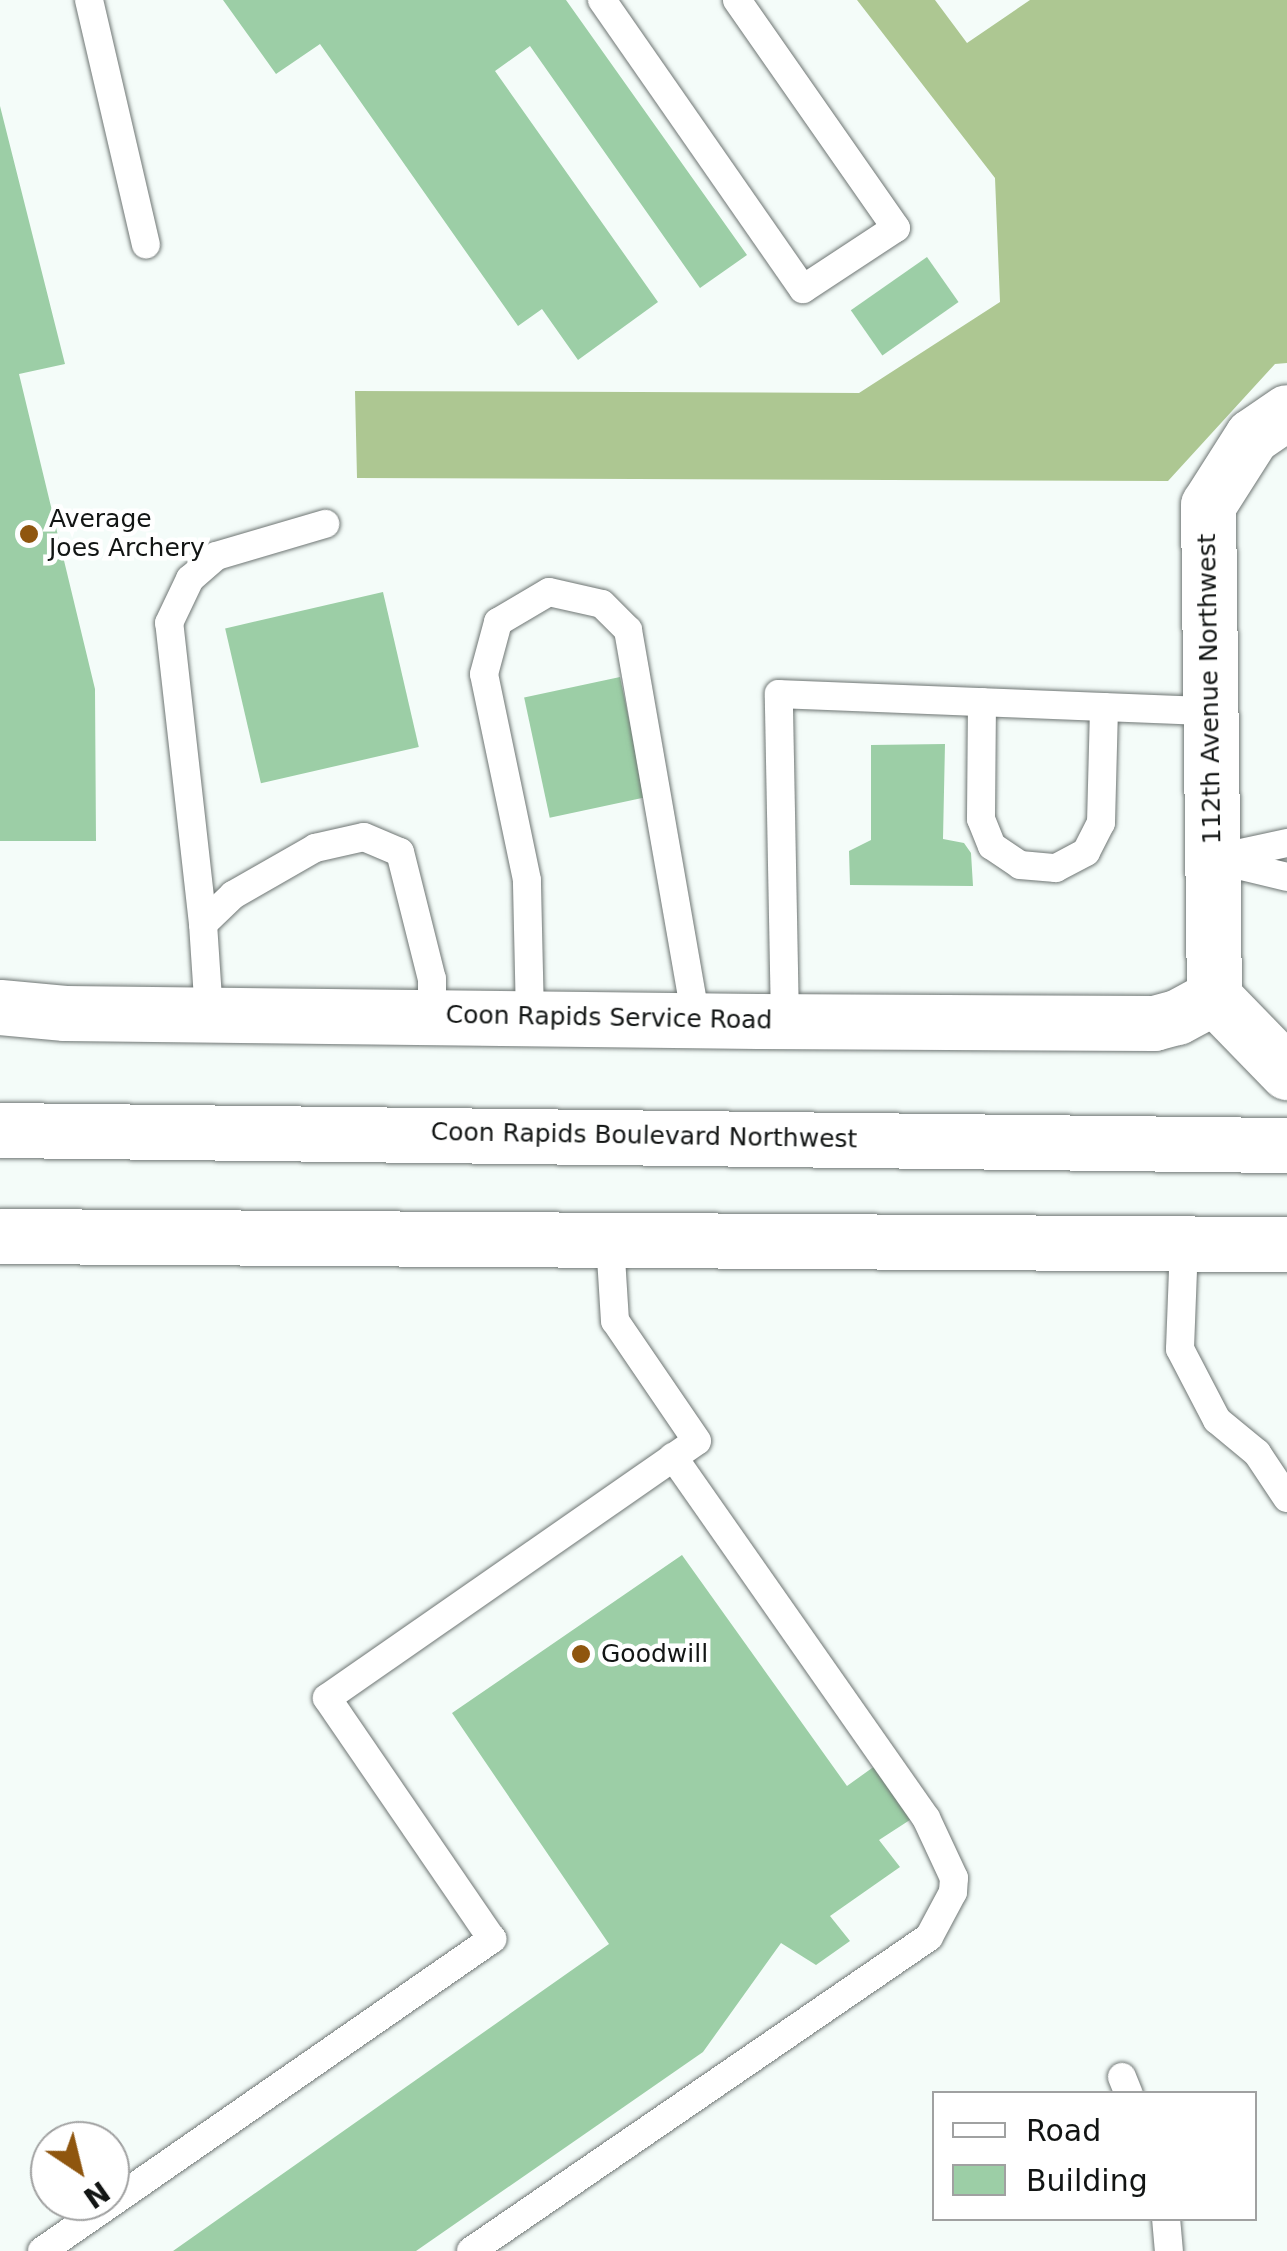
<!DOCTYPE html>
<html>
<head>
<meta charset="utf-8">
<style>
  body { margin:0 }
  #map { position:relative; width:1287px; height:2251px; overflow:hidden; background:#f4fcf9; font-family:"DejaVu Sans",sans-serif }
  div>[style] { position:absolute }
  .forest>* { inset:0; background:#adc792 }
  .building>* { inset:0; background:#9ccea6; transform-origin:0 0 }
  .roads { filter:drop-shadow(0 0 2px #6f7674) drop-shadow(0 0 2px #6f7674) }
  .lane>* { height:28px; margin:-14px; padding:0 14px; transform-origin:14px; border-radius:14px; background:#fff }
  .street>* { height:55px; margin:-27.5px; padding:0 27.5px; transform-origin:27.5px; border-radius:27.5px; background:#fff }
  .secondary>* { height:55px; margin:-27.5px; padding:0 27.5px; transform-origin:27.5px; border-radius:27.5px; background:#fff }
  .dots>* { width:28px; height:28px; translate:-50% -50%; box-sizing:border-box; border:5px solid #fff; border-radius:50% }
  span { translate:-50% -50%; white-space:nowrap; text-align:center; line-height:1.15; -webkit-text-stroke:9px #fff; paint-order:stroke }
  .poi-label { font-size:25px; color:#121514 }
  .left { translate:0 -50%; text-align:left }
  .street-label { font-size:25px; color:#121514 }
  .legend { position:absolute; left:932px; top:2091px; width:325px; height:130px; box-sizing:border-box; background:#fff; border:2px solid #a0a1a1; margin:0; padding:12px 18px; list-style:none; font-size:30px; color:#121514 }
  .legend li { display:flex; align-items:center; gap:20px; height:50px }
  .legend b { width:50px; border:2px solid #a0a1a1 }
  .north { position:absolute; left:30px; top:2121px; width:100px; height:100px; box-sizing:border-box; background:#fff; border:2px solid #a0a1a1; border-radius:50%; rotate:145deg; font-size:28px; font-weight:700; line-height:40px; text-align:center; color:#121514 }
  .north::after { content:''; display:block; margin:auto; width:35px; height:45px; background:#8f560f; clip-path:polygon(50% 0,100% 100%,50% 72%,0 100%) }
</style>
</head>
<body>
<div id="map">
  <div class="forest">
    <div style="clip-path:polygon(857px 0,935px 0,967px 43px,1030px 0,1287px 0,1287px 363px,1275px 364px,1168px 481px,357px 478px,355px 391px,859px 393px,1000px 302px,995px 178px)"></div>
  </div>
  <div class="building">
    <div style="clip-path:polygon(223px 0,566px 0,747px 255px,700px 288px,530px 46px,495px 71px,658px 302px,578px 360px,542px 309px,518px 326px,320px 44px,276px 74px)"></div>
    <div style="clip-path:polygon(0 106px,65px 364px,19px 374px,95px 689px,96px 841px,0 841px)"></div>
    <div style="left:927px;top:257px;width:55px;height:93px;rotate:55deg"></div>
    <div style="left:383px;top:592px;width:159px;height:162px;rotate:77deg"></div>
    <div style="left:620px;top:677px;width:123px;height:98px;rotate:78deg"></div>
    <div style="clip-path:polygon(945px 744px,943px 839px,964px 843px,971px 853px,973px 886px,850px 885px,849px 851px,871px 840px,871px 745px)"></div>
    <div style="clip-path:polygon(682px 1555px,847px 1786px,879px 1763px,916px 1816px,879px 1840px,900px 1867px,830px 1916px,850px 1941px,816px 1965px,781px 1943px,703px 2052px,416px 2251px,173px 2251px,609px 1944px,452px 1713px)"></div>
  </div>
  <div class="roads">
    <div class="lane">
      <div style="left:89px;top:0;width:251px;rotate:76.9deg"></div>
      <div style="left:602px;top:0;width:352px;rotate:55.2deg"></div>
      <div style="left:803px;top:289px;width:111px;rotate:-33.3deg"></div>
      <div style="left:896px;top:228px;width:278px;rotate:-124.9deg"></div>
      <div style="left:982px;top:702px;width:117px;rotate:90.5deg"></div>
      <div style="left:981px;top:819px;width:29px;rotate:68deg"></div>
      <div style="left:992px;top:846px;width:34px;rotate:34deg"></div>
      <div style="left:1020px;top:865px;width:36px;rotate:5deg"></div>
      <div style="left:1056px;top:868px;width:34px;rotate:-28deg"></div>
      <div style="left:1086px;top:852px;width:33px;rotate:-63deg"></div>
      <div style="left:1101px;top:823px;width:116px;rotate:-88.5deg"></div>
      <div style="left:1218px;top:858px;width:71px;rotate:-12.3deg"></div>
      <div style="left:1212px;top:859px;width:77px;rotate:13.5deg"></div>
      <div style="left:203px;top:924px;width:303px;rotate:-96.4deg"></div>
      <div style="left:169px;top:623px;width:49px;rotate:-64.5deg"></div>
      <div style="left:190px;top:579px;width:35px;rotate:-41deg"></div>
      <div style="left:216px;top:556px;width:114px;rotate:-16.4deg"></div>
      <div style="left:209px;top:1014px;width:90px;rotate:-93.8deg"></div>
      <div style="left:203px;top:924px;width:42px;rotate:-44deg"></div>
      <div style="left:233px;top:895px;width:95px;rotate:-29.8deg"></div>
      <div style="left:315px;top:848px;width:50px;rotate:-12.7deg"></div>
      <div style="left:364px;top:837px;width:39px;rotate:23deg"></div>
      <div style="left:400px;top:852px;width:131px;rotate:75.9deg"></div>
      <div style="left:432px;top:979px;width:37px;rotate:90deg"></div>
      <div style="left:530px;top:1017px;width:137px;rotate:-91.3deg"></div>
      <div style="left:527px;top:880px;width:210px;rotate:-101.8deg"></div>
      <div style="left:484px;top:674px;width:54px;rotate:-74.9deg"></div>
      <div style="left:498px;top:622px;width:59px;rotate:-30.5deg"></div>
      <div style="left:549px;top:592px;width:54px;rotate:12.8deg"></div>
      <div style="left:602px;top:604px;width:37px;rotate:45deg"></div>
      <div style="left:628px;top:630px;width:395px;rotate:80.1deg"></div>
      <div style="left:785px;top:1021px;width:327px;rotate:-91.1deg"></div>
      <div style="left:779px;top:694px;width:430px;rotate:2.3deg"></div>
      <div style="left:1184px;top:1244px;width:105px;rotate:92.2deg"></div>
      <div style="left:1180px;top:1349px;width:80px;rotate:62.5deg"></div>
      <div style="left:1217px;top:1420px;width:52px;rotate:39.5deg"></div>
      <div style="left:1257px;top:1453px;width:54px;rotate:56.3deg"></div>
      <div style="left:1122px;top:2077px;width:18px;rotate:68deg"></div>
      <div style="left:1166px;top:2218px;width:33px;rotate:85deg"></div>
      <div style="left:42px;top:2251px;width:548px;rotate:-34.73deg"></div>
      <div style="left:492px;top:1939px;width:292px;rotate:-124.4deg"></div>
      <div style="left:327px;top:1698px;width:450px;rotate:-34.8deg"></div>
      <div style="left:697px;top:1441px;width:145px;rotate:-124.3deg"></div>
      <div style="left:615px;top:1321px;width:80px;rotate:-93.6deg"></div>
      <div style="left:471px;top:2251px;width:555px;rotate:-34.43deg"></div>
      <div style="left:929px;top:1937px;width:51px;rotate:-61.9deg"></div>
      <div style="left:953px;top:1892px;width:14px;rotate:-86deg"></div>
      <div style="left:954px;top:1878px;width:66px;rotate:-115deg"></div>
      <div style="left:926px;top:1818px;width:441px;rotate:-125deg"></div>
    </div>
    <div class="street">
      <div style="left:0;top:1007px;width:65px;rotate:5.3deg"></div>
      <div style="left:65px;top:1013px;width:693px;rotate:0.66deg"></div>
      <div style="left:758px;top:1021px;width:396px;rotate:0.3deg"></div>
      <div style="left:1154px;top:1023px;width:24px;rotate:-15deg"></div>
      <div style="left:1177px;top:1017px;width:42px;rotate:-28.4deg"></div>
      <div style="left:1214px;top:997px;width:492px;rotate:-90.7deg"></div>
      <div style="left:1208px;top:505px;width:82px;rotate:-57.5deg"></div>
      <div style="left:1252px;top:436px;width:42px;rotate:-34.4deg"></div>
    </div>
    <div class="secondary">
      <div style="left:1214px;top:997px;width:105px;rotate:45.8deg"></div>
      <div style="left:0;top:1130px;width:1287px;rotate:0.67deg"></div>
      <div style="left:0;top:1236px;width:1287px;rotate:0.36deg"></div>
    </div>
  </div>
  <div class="dots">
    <div style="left:29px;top:534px;background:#8f560f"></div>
    <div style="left:581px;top:1654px;background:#8f560f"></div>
  </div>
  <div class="poi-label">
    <span class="left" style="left:49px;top:534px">Average<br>Joes Archery</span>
    <span class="left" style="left:601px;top:1654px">Goodwill</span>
  </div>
  <div class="street-label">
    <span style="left:1210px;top:689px;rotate:-91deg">112th Avenue Northwest</span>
    <span style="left:609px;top:1018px;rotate:1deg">Coon Rapids Service Road</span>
    <span style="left:644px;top:1136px;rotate:1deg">Coon Rapids Boulevard Northwest</span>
  </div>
  <ul class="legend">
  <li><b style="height:12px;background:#fff"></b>Road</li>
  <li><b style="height:28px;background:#9ccea6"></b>Building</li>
  </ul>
  <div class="north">N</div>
</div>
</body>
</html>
